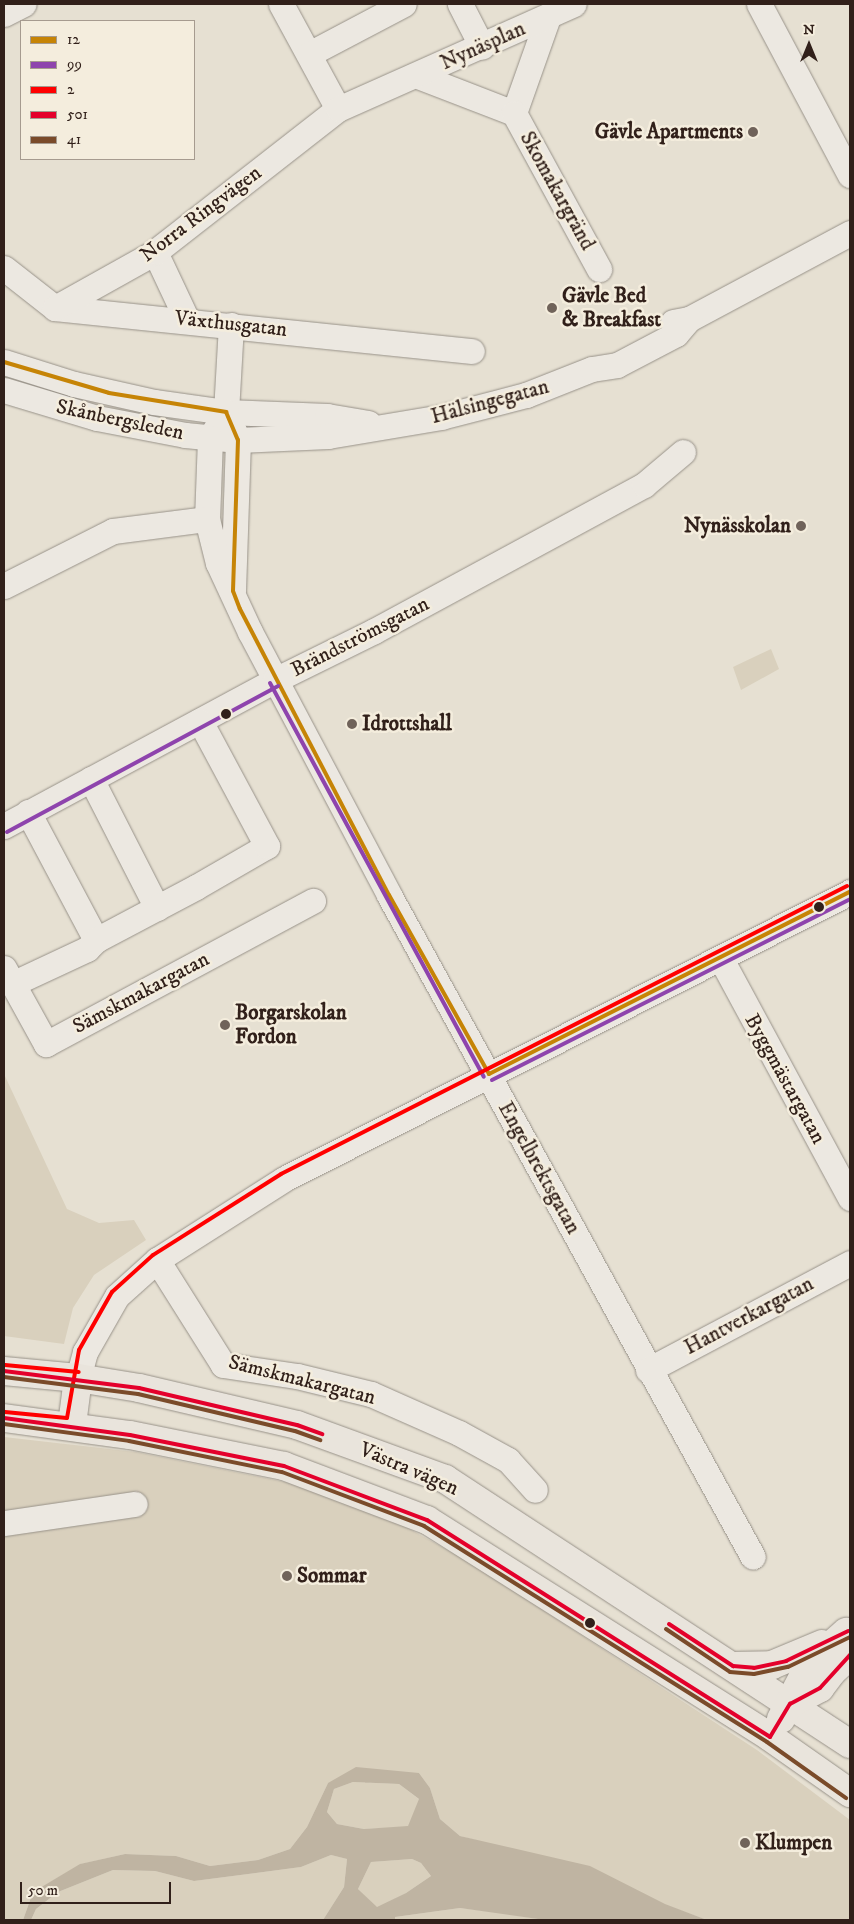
<!DOCTYPE html>
<html>
<head>
<meta charset="utf-8">
<style>
  body { margin:0 }
  #map { position:relative; width:854px; height:1924px; overflow:hidden; background:#e6e0d2; font-family:"IM FELL DW Pica",serif }
  div>[style] { position:absolute }
  .green>* { inset:0; background:#d9d0bd }
  .water>* { inset:0; background:#bfb4a2 }
  .roads { filter:drop-shadow(0 0 1px #989289) drop-shadow(0 0 1px #989289) }
  .minor>* { height:25px; margin:-12.5px; padding:0 12.5px; transform-origin:12.5px; border-radius:12.5px; background:#ece8e1 }
  .major>* { height:28px; margin:-14px; padding:0 14px; transform-origin:14px; border-radius:14px; background:#e9e4dc }
  .bus-1>* { height:4px; margin:-2px; padding:0 2px; transform-origin:2px; border-radius:2px; background:#c68406 }
  .bus-2>* { height:4px; margin:-2px; padding:0 2px; transform-origin:2px; border-radius:2px; background:#8e44ad }
  .bus-3>* { height:4px; margin:-2px; padding:0 2px; transform-origin:2px; border-radius:2px; background:#f00 }
  .bus-4>* { height:4px; margin:-2px; padding:0 2px; transform-origin:2px; border-radius:2px; background:#e4002b }
  .bus-5>* { height:4px; margin:-2px; padding:0 2px; transform-origin:2px; border-radius:2px; background:#7a4b2a }
  .dots>* { width:14px; height:14px; translate:-50% -50%; box-sizing:border-box; border:2px solid #f4eddd; border-radius:50% }
  span { translate:-50% -50%; white-space:nowrap; text-align:center; line-height:1.15; -webkit-text-stroke:5px #f4eddd; paint-order:stroke }
  .street-label { font-size:21px; color:#31201a }
  .poi-label { font-size:21px; color:#31201a; font-weight:700 }
  .right { translate:-100% -50%; text-align:right }
  .left { translate:0 -50%; text-align:left }
  .frame { position:absolute; inset:0; border:5px solid #31201a; pointer-events:none }
  .legend { position:absolute; left:20px; top:20px; width:175px; height:140px; box-sizing:border-box; background:#f4eddd; border:1px solid #a69b8f; margin:0; padding:6px 9px; list-style:none; font-size:15px; color:#31201a }
  .legend li { display:flex; align-items:center; gap:10px; height:25px }
  .legend b { width:25px; border:1px solid #a69b8f }
  .north { position:absolute; left:784px; top:20px; width:50px; height:50px; -webkit-text-stroke:4px #f4eddd; paint-order:stroke; rotate:0deg; font-size:14px; font-weight:700; line-height:20px; text-align:center; color:#31201a }
  .north::after { content:''; display:block; margin:auto; width:18px; height:22px; background:#31201a; clip-path:polygon(50% 0,100% 100%,50% 72%,0 100%) }
  .scale { position:absolute; left:20px; top:1882px; width:151px; height:22px; box-sizing:border-box; border:2px solid #31201a; border-top:0; padding-left:6px; font-size:15px; line-height:18px; white-space:nowrap; color:#31201a; -webkit-text-stroke:4px #f4eddd; paint-order:stroke }
</style>
</head>
<body>
<div id="map">
  <div class="green">
    <div style="clip-path:polygon(771px 649px,779px 669px,741px 690px,733px 667px)"></div>
    <div style="clip-path:polygon(4px 1074px,67px 1209px,99px 1223px,134px 1220px,146px 1240px,94px 1275px,73px 1308px,64px 1344px,4px 1336px)"></div>
    <div style="clip-path:polygon(4px 1437px,136px 1452px,290px 1483px,386px 1516px,471px 1563px,757px 1750px,850px 1820px,850px 1920px,707px 1920px,520px 1852px,460px 1836px,440px 1819px,430px 1788px,419px 1773px,328px 1783px,307px 1827px,290px 1849px,258px 1860px,210px 1866px,176px 1856px,125px 1854px,81px 1864px,33px 1892px,23px 1920px,4px 1920px)"></div>
    <div style="clip-path:polygon(353px 1782px,399px 1784px,420px 1800px,408px 1827px,364px 1829px,337px 1824px,327px 1812px,334px 1789px)"></div>
    <div style="clip-path:polygon(331px 1855px,347px 1859px,344px 1887px,323px 1920px,31px 1920px,36px 1909px,58px 1892px,113px 1870px,155px 1871px,194px 1881px,301px 1867px)"></div>
    <div style="clip-path:polygon(412px 1859px,421px 1863px,431px 1876px,406px 1893px,377px 1908px,358px 1889px,371px 1862px)"></div>
    <div style="clip-path:polygon(460px 1908px,502px 1913px,545px 1920px,395px 1920px,395px 1917px)"></div>
  </div>
  <div class="water">
    <div style="clip-path:polygon(evenodd,356px 1767px,419px 1773px,430px 1788px,440px 1819px,460px 1836px,590px 1866px,665px 1904px,707px 1920px,545px 1920px,460px 1908px,395px 1917px,395px 1920px,323px 1920px,344px 1887px,347px 1859px,331px 1855px,301px 1867px,194px 1881px,155px 1871px,113px 1870px,58px 1892px,36px 1909px,31px 1920px,23px 1920px,33px 1892px,80px 1864px,125px 1854px,176px 1856px,210px 1866px,258px 1860px,290px 1849px,307px 1827px,328px 1783px,356px 1767px,353px 1782px,399px 1784px,419px 1799px,408px 1826px,364px 1829px,337px 1824px,327px 1812px,334px 1789px,353px 1782px,356px 1767px,412px 1859px,421px 1863px,431px 1876px,406px 1893px,377px 1907px,358px 1889px,371px 1862px,412px 1859px)"></div>
  </div>
  <div class="roads">
    <div class="minor">
      <div style="left:281px;top:4px;width:119px;rotate:61.5deg"></div>
      <div style="left:460px;top:4px;width:48px;rotate:62.9deg"></div>
      <div style="left:759px;top:4px;width:194px;rotate:62deg"></div>
      <div style="left:4px;top:14px;width:22px;rotate:-27deg"></div>
      <div style="left:309px;top:54px;width:107px;rotate:-27.8deg"></div>
      <div style="left:418px;top:76px;width:103px;rotate:21.1deg"></div>
      <div style="left:514px;top:113px;width:102px;rotate:-70.5deg"></div>
      <div style="left:514px;top:113px;width:178px;rotate:61.4deg"></div>
      <div style="left:155px;top:252px;width:75px;rotate:64.8deg"></div>
      <div style="left:4px;top:268px;width:65px;rotate:38.1deg"></div>
      <div style="left:55px;top:308px;width:419px;rotate:5.9deg"></div>
      <div style="left:55px;top:308px;width:115px;rotate:-29.2deg"></div>
      <div style="left:155px;top:252px;width:232px;rotate:-38deg"></div>
      <div style="left:338px;top:109px;width:258px;rotate:-24deg"></div>
      <div style="left:673px;top:322px;width:16px;rotate:-11deg"></div>
      <div style="left:689px;top:319px;width:183px;rotate:-28.1deg"></div>
      <div style="left:231px;top:325px;width:87px;rotate:93.3deg"></div>
      <div style="left:226px;top:412px;width:30px;rotate:67deg"></div>
      <div style="left:238px;top:440px;width:151px;rotate:91.9deg"></div>
      <div style="left:4px;top:362px;width:73px;rotate:17.4deg"></div>
      <div style="left:74px;top:384px;width:82px;rotate:12.7deg"></div>
      <div style="left:154px;top:402px;width:73px;rotate:7.9deg"></div>
      <div style="left:226px;top:412px;width:101px;rotate:2.3deg"></div>
      <div style="left:327px;top:416px;width:42px;rotate:9.7deg"></div>
      <div style="left:4px;top:390px;width:97px;rotate:16.8deg"></div>
      <div style="left:97px;top:418px;width:90px;rotate:10.9deg"></div>
      <div style="left:185px;top:435px;width:53px;rotate:5.4deg"></div>
      <div style="left:238px;top:440px;width:90px;rotate:-2.5deg"></div>
      <div style="left:328px;top:436px;width:115px;rotate:-9.5deg"></div>
      <div style="left:441px;top:417px;width:88px;rotate:-14.5deg"></div>
      <div style="left:526px;top:395px;width:71px;rotate:-21.5deg"></div>
      <div style="left:592px;top:369px;width:25px;rotate:-9deg"></div>
      <div style="left:617px;top:365px;width:67px;rotate:-27.7deg"></div>
      <div style="left:676px;top:334px;width:20px;rotate:-49deg"></div>
      <div style="left:226px;top:412px;width:31px;rotate:122deg"></div>
      <div style="left:210px;top:438px;width:81px;rotate:92.1deg"></div>
      <div style="left:207px;top:519px;width:45px;rotate:76deg"></div>
      <div style="left:218px;top:563px;width:76px;rotate:65.1deg"></div>
      <div style="left:250px;top:632px;width:297px;rotate:62.1deg"></div>
      <div style="left:389px;top:895px;width:755px;rotate:61.2deg"></div>
      <div style="left:4px;top:586px;width:122px;rotate:-26.8deg"></div>
      <div style="left:113px;top:531px;width:95px;rotate:-7.3deg"></div>
      <div style="left:91px;top:779px;width:145px;rotate:62.9deg"></div>
      <div style="left:28px;top:812px;width:145px;rotate:62deg"></div>
      <div style="left:4px;top:826px;width:308px;rotate:-28.3deg"></div>
      <div style="left:275px;top:680px;width:110px;rotate:-26.3deg"></div>
      <div style="left:374px;top:631px;width:307px;rotate:-28.4deg"></div>
      <div style="left:644px;top:485px;width:51px;rotate:-40.2deg"></div>
      <div style="left:721px;top:959px;width:272px;rotate:61.6deg"></div>
      <div style="left:4px;top:968px;width:87px;rotate:61.1deg"></div>
      <div style="left:46px;top:1044px;width:303px;rotate:-28.2deg"></div>
      <div style="left:12px;top:984px;width:83px;rotate:-25deg"></div>
      <div style="left:87px;top:949px;width:13px;rotate:-45deg"></div>
      <div style="left:96px;top:940px;width:113px;rotate:-27.9deg"></div>
      <div style="left:196px;top:887px;width:82px;rotate:-30deg"></div>
      <div style="left:267px;top:846px;width:142px;rotate:-118.2deg"></div>
      <div style="left:157px;top:1260px;width:124px;rotate:57.8deg"></div>
      <div style="left:223px;top:1365px;width:75px;rotate:8.5deg"></div>
      <div style="left:297px;top:1376px;width:76px;rotate:13.7deg"></div>
      <div style="left:371px;top:1394px;width:96px;rotate:23.9deg"></div>
      <div style="left:459px;top:1433px;width:56px;rotate:28.9deg"></div>
      <div style="left:508px;top:1460px;width:40px;rotate:48deg"></div>
      <div style="left:648px;top:1370px;width:229px;rotate:-27.9deg"></div>
      <div style="left:78px;top:1378px;width:27px;rotate:-75deg"></div>
      <div style="left:85px;top:1352px;width:64px;rotate:-60.3deg"></div>
      <div style="left:117px;top:1296px;width:54px;rotate:-42deg"></div>
      <div style="left:157px;top:1260px;width:151px;rotate:-32.5deg"></div>
      <div style="left:284px;top:1179px;width:635px;rotate:-26.89deg"></div>
      <div style="left:4px;top:1523px;width:132px;rotate:-8.3deg"></div>
    </div>
    <div class="major">
      <div style="left:4px;top:1371px;width:74px;rotate:5.4deg"></div>
      <div style="left:78px;top:1378px;width:62px;rotate:9.3deg"></div>
      <div style="left:139px;top:1388px;width:162px;rotate:13.2deg"></div>
      <div style="left:297px;top:1425px;width:158px;rotate:20deg"></div>
      <div style="left:445px;top:1479px;width:484px;rotate:33.2deg"></div>
      <div style="left:4px;top:1418px;width:127px;rotate:7.7deg"></div>
      <div style="left:130px;top:1435px;width:157px;rotate:11.4deg"></div>
      <div style="left:284px;top:1466px;width:153px;rotate:20.7deg"></div>
      <div style="left:427px;top:1520px;width:406px;rotate:32.3deg"></div>
      <div style="left:770px;top:1737px;width:98px;rotate:35deg"></div>
      <div style="left:72px;top:1425px;width:47px;rotate:-82.7deg"></div>
      <div style="left:733px;top:1666px;width:39px;rotate:-1deg"></div>
      <div style="left:772px;top:1665px;width:54px;rotate:-22.8deg"></div>
      <div style="left:790px;top:1704px;width:34px;rotate:-28deg"></div>
      <div style="left:820px;top:1688px;width:20px;rotate:-53deg"></div>
      <div style="left:832px;top:1672px;width:25px;rotate:-43deg"></div>
      <div style="left:781px;top:1719px;width:61px;rotate:-62.6deg"></div>
      <div style="left:809px;top:1665px;width:50px;rotate:-41.7deg"></div>
    </div>
  </div>
  <div class="bus-1">
    <div style="left:4px;top:362px;width:109px;rotate:16.4deg"></div>
    <div style="left:109px;top:393px;width:119px;rotate:9.2deg"></div>
    <div style="left:226px;top:412px;width:30px;rotate:67deg"></div>
    <div style="left:238px;top:440px;width:151px;rotate:91.9deg"></div>
    <div style="left:233px;top:591px;width:19px;rotate:69deg"></div>
    <div style="left:240px;top:609px;width:322px;rotate:62.5deg"></div>
    <div style="left:389px;top:895px;width:205px;rotate:60.8deg"></div>
    <div style="left:489px;top:1074px;width:404px;rotate:-26.8deg"></div>
  </div>
  <div class="bus-2">
    <div style="left:270px;top:683px;width:448px;rotate:61.5deg"></div>
    <div style="left:7px;top:832px;width:308px;rotate:-28.3deg"></div>
    <div style="left:492px;top:1080px;width:401px;rotate:-26.8deg"></div>
  </div>
  <div class="bus-3">
    <div style="left:5px;top:1365px;width:74px;rotate:5.4deg"></div>
    <div style="left:5px;top:1412px;width:62px;rotate:5.5deg"></div>
    <div style="left:67px;top:1418px;width:69px;rotate:-80deg"></div>
    <div style="left:79px;top:1350px;width:67px;rotate:-60.4deg"></div>
    <div style="left:112px;top:1292px;width:55px;rotate:-42.1deg"></div>
    <div style="left:153px;top:1255px;width:151px;rotate:-32.3deg"></div>
    <div style="left:281px;top:1174px;width:635px;rotate:-26.97deg"></div>
  </div>
  <div class="bus-4">
    <div style="left:4px;top:1371px;width:136px;rotate:7.2deg"></div>
    <div style="left:139px;top:1388px;width:162px;rotate:13.2deg"></div>
    <div style="left:297px;top:1425px;width:27px;rotate:20deg"></div>
    <div style="left:4px;top:1418px;width:127px;rotate:7.7deg"></div>
    <div style="left:130px;top:1435px;width:157px;rotate:11.4deg"></div>
    <div style="left:284px;top:1466px;width:153px;rotate:20.7deg"></div>
    <div style="left:427px;top:1520px;width:406px;rotate:32.3deg"></div>
    <div style="left:770px;top:1737px;width:39px;rotate:-59deg"></div>
    <div style="left:790px;top:1704px;width:34px;rotate:-28deg"></div>
    <div style="left:820px;top:1688px;width:45px;rotate:-47.7deg"></div>
    <div style="left:669px;top:1624px;width:77px;rotate:33.3deg"></div>
    <div style="left:733px;top:1666px;width:21px;rotate:5deg"></div>
    <div style="left:754px;top:1668px;width:33px;rotate:-12deg"></div>
    <div style="left:786px;top:1661px;width:69px;rotate:-25.8deg"></div>
  </div>
  <div class="bus-5">
    <div style="left:4px;top:1377px;width:135px;rotate:7.2deg"></div>
    <div style="left:138px;top:1394px;width:161px;rotate:13.3deg"></div>
    <div style="left:295px;top:1431px;width:27px;rotate:20deg"></div>
    <div style="left:4px;top:1424px;width:126px;rotate:7.7deg"></div>
    <div style="left:129px;top:1441px;width:156px;rotate:11.5deg"></div>
    <div style="left:282px;top:1472px;width:152px;rotate:20.8deg"></div>
    <div style="left:424px;top:1526px;width:405px;rotate:32.2deg"></div>
    <div style="left:767px;top:1742px;width:97px;rotate:35.3deg"></div>
    <div style="left:666px;top:1629px;width:77px;rotate:33.9deg"></div>
    <div style="left:730px;top:1672px;width:24px;rotate:5deg"></div>
    <div style="left:754px;top:1674px;width:35px;rotate:-12deg"></div>
    <div style="left:788px;top:1667px;width:69px;rotate:-25.8deg"></div>
  </div>
  <div class="dots">
    <div style="left:753px;top:132px;background:#70635a"></div>
    <div style="left:552px;top:308px;background:#70635a"></div>
    <div style="left:801px;top:526px;background:#70635a"></div>
    <div style="left:226px;top:714px;background:#31201a"></div>
    <div style="left:352px;top:724px;background:#70635a"></div>
    <div style="left:819px;top:907px;background:#31201a"></div>
    <div style="left:225px;top:1025px;background:#70635a"></div>
    <div style="left:287px;top:1576px;background:#70635a"></div>
    <div style="left:590px;top:1623px;background:#31201a"></div>
    <div style="left:745px;top:1843px;background:#70635a"></div>
  </div>
  <div class="street-label">
    <span style="left:483px;top:46px;rotate:-24deg">Nynäsplan</span>
    <span style="left:557px;top:191px;rotate:61deg">Skomakargränd</span>
    <span style="left:201px;top:214px;rotate:-37deg">Norra Ringvägen</span>
    <span style="left:231px;top:324px;rotate:6deg">Växthusgatan</span>
    <span style="left:490px;top:402px;rotate:-15deg">Hälsingegatan</span>
    <span style="left:120px;top:420px;rotate:12deg">Skånbergsleden</span>
    <span style="left:360px;top:637px;rotate:-27deg">Brändströmsgatan</span>
    <span style="left:141px;top:993px;rotate:-28deg">Sämskmakargatan</span>
    <span style="left:785px;top:1079px;rotate:61deg">Byggmästargatan</span>
    <span style="left:539px;top:1168px;rotate:61deg">Engelbrektsgatan</span>
    <span style="left:749px;top:1316px;rotate:-28deg">Hantverkargatan</span>
    <span style="left:302px;top:1380px;rotate:14deg">Sämskmakargatan</span>
    <span style="left:409px;top:1469px;rotate:23deg">Västra vägen</span>
  </div>
  <div class="poi-label">
    <span class="right" style="left:743px;top:132px">Gävle Apartments</span>
    <span class="left" style="left:562px;top:308px">Gävle Bed<br>&amp; Breakfast</span>
    <span class="right" style="left:791px;top:526px">Nynässkolan</span>
    <span class="left" style="left:362px;top:724px">Idrottshall</span>
    <span class="left" style="left:235px;top:1025px">Borgarskolan<br>Fordon</span>
    <span class="left" style="left:297px;top:1576px">Sommar</span>
    <span class="left" style="left:755px;top:1843px">Klumpen</span>
  </div>
  <div class="frame"></div>
  <ul class="legend">
  <li><b style="height:6px;background:#c68406"></b>12</li>
  <li><b style="height:6px;background:#8e44ad"></b>99</li>
  <li><b style="height:6px;background:#f00"></b>2</li>
  <li><b style="height:6px;background:#e4002b"></b>501</li>
  <li><b style="height:6px;background:#7a4b2a"></b>41</li>
  </ul>
  <div class="north">N</div>
  <div class="scale">50 m</div>
</div>
</body>
</html>
